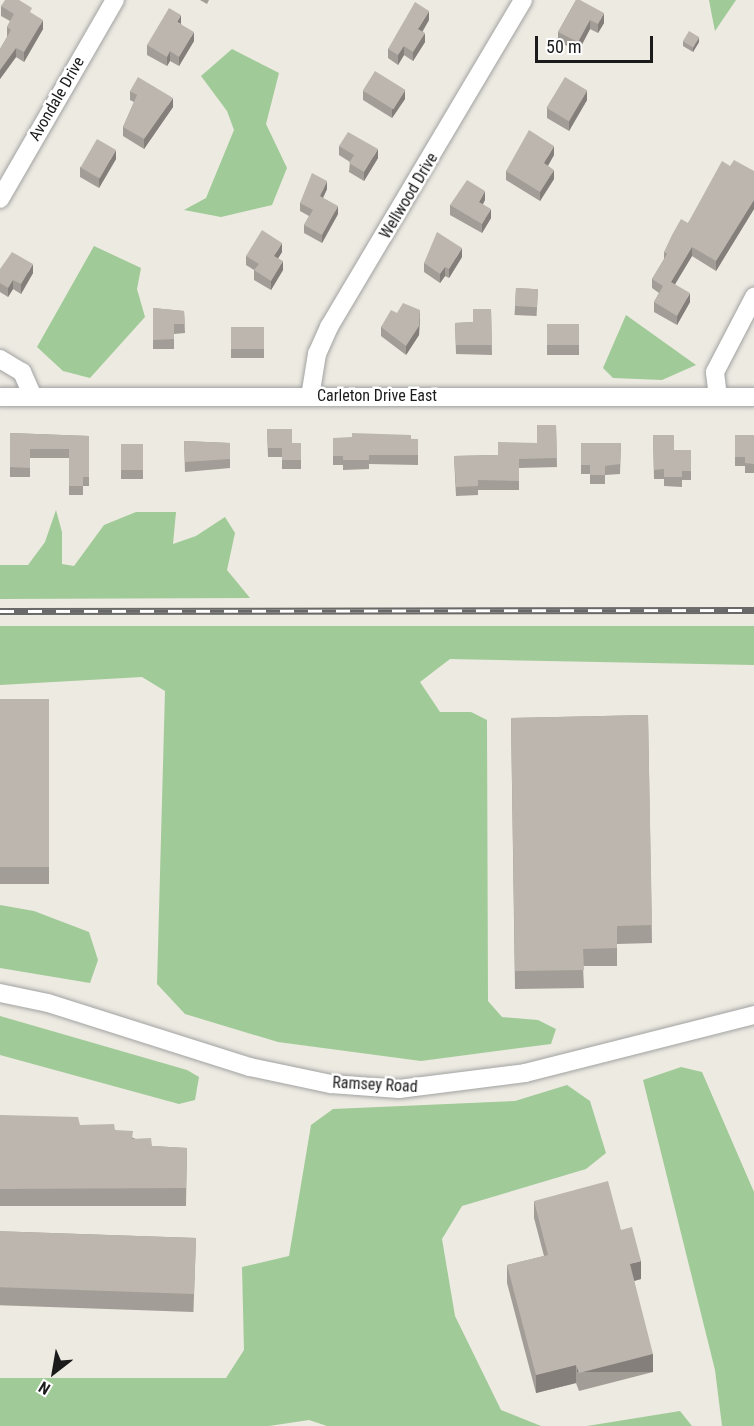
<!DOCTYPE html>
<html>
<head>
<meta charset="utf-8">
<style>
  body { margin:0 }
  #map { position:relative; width:754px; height:1426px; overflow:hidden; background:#eceae1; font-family:"Roboto Condensed",sans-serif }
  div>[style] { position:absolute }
  .forest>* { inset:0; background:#a0ca97 }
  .roads { filter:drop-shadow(0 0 2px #a2a2a2) drop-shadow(0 0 2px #a2a2a2) }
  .street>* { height:18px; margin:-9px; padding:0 9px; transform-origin:9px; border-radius:9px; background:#fff }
  .rail>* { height:7px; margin-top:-3.5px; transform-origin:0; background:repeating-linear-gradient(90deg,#fff 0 14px,#696969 0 28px); box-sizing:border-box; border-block:2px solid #696969 }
  .wall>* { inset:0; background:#a29d96; transform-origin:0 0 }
  .shaded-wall>* { inset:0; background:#847f7a; transform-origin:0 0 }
  .building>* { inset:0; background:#bcb6ae; transform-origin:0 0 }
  span { translate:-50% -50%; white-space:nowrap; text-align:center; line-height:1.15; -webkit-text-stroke:5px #fff; paint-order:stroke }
  .street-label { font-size:16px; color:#1b1b1b }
  .north { position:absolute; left:24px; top:1342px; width:60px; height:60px; -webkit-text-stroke:4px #fff; paint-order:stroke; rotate:211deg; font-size:16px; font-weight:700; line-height:24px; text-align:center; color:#1b1b1b }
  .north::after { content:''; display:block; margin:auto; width:21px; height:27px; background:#1b1b1b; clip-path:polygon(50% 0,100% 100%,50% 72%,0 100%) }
  .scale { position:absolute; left:535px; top:36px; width:118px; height:27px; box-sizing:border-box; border:3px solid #1b1b1b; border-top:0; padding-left:8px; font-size:18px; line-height:21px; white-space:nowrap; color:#1b1b1b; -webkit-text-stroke:4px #fff; paint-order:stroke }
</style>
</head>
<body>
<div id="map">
  <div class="forest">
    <div style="clip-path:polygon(709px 0,736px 0,715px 31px,712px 16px)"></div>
    <div style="clip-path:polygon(232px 49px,279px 73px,266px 124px,287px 168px,272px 205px,221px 217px,184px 210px,206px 198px,234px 130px,227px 111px,201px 76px)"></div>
    <div style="clip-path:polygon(94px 246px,141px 268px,137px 289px,145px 317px,90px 378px,63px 371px,37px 347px)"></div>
    <div style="clip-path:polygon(626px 315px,696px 365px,662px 380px,613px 378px,603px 368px)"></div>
    <div style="clip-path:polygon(56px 510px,62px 532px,62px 564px,74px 566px,104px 525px,136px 512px,176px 512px,173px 544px,196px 536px,225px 517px,235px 533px,227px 570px,250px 598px,0 599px,0 565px,28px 565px,45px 542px)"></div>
    <div style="clip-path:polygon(0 626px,754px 626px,754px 665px,450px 659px,420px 682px,440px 712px,471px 712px,487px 720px,488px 1001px,502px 1017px,538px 1020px,556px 1029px,551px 1044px,421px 1061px,278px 1042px,185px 1014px,157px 984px,165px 691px,142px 677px,0 685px)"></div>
    <div style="clip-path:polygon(0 905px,34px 911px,89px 932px,98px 960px,90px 983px,0 968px)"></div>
    <div style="clip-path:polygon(0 1016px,187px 1070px,199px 1077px,195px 1100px,179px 1104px,0 1055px)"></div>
    <div style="clip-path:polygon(681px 1067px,702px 1072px,754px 1192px,754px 1426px,722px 1426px,715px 1370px,643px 1080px)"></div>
    <div style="clip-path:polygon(567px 1085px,590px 1101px,606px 1153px,586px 1169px,462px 1206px,442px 1239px,455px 1316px,501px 1410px,541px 1426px,327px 1426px,309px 1420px,269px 1426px,0 1426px,0 1378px,226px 1378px,244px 1350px,242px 1267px,289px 1256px,311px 1125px,333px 1109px,515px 1101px)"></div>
    <div style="clip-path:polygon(680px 1411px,692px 1426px,587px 1426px)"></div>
  </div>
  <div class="roads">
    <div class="street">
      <div style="left:0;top:199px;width:230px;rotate:-60deg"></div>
      <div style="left:0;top:359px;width:26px;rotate:31deg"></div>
      <div style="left:22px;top:372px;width:27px;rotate:66deg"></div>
      <div style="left:0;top:397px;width:754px"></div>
      <div style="left:310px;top:397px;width:44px;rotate:-80.8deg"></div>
      <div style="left:317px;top:354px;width:30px;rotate:-66deg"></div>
      <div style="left:329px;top:327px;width:380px;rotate:-59.3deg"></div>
      <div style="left:718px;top:397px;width:25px;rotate:-97deg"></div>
      <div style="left:715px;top:372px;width:85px;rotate:-62.5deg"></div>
      <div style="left:0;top:993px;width:49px;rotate:11.8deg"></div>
      <div style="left:48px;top:1003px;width:212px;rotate:17.6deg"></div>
      <div style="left:250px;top:1067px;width:83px;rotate:11.9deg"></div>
      <div style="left:331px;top:1084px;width:68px;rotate:4.2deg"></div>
      <div style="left:399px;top:1089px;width:127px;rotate:-7.2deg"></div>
      <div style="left:525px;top:1073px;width:236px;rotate:-14.2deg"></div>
    </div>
  </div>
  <div class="rail">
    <div style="left:0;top:611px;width:754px;rotate:-0.08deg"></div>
  </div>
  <div class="wall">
    <div style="clip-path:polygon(200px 0,209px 0,207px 4px)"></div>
    <div style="clip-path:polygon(576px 0,604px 23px,598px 33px,590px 29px,578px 52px,558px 41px,558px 32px)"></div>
    <div style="clip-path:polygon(1px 6px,32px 14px,43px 29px,24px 62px,16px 57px,0 79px,0 49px,7px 37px,7px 27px,10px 21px,1px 16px)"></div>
    <div style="clip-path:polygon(429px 20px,423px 31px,425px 42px,413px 61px,404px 55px,398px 65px,388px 58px,388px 49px)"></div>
    <div style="clip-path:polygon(181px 24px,194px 41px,179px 66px,170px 61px,167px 66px,147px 55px,147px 45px)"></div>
    <div style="clip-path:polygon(683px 41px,699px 42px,693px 52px,683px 46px)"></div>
    <div style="clip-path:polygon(130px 91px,173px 107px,144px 149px,123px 136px,123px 127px,134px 102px,130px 100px)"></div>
    <div style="clip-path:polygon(363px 91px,405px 99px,392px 118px,363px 100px)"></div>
    <div style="clip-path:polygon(587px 100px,569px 131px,547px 118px,547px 108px)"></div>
    <div style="clip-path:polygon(339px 146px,378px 158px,364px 181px,349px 172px,350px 162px,339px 155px)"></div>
    <div style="clip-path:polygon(554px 155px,548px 166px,554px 179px,540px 201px,506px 180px,506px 171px)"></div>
    <div style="clip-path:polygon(116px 159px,99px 188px,80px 177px,80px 167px)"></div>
    <div style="clip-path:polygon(730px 166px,754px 171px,754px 209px,716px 271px,692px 256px,675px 284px,690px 302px,677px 325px,654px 312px,654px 302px,659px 293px,652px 288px,652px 279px,664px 259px,664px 252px,688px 223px)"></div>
    <div style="clip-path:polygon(327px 189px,323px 198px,338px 214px,322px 243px,304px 233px,304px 225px,309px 216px,300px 211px,300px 203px)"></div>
    <div style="clip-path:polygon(485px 200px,483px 204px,491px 218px,482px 233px,450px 215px,450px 205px)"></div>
    <div style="clip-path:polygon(282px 252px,278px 258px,283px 270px,271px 290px,254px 280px,254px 270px,246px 265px,246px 256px)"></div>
    <div style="clip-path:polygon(462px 257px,449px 278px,445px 276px,440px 283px,424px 272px,424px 263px)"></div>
    <div style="clip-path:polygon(0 269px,33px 273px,21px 294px,13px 289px,8px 297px,0 292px)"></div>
    <div style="left:516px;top:288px;width:22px;height:27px;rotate:3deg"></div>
    <div style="clip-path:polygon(153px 308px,184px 311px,185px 333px,174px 334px,174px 349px,153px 349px)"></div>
    <div style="clip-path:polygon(491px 309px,492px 355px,456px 354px,455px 323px,473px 322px)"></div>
    <div style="clip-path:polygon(397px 313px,420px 319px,419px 335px,406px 355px,381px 336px,381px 327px)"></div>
    <div style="left:579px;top:324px;width:31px;height:32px;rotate:90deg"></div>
    <div style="left:231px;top:327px;width:33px;height:31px"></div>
    <div style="clip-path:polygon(556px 425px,557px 467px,519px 468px,519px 490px,478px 490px,478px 495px,456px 496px,454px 456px,498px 455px,537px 443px)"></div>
    <div style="clip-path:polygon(267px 429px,292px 443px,301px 443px,301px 469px,282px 469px,282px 457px,268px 457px)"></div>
    <div style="clip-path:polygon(10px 433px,89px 436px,89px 486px,83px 486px,83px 495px,69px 495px,69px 458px,30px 458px,30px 477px,10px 477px)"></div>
    <div style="clip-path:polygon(653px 435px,674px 450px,691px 450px,691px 480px,682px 480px,682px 487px,664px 486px,664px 479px,654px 479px)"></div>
    <div style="clip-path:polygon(735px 435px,754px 435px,754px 473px,745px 473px,745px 466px,735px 466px)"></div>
    <div style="clip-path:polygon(333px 438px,418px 439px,418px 465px,369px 464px,369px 469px,343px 470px,343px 465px,333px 465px)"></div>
    <div style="clip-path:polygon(184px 441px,230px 443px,230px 468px,185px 472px)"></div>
    <div style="clip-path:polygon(581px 443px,621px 443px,620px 474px,605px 475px,605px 484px,590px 484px,590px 474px,581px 474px)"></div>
    <div style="left:121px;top:444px;width:22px;height:35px"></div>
    <div style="left:0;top:699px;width:49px;height:185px"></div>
    <div style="clip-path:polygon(648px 715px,652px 943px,617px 944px,617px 966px,583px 966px,584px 988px,515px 989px,511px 718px)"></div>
    <div style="clip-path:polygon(0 1115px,115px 1130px,152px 1146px,187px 1148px,186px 1206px,0 1206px)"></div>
    <div style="clip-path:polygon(534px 1201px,621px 1230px,641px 1279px,634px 1281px,653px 1372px,579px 1391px,576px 1383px,536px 1393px,507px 1283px,507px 1265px,544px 1256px,534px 1218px)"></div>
    <div style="left:196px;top:1238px;width:74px;height:196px;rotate:92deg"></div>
  </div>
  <div class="shaded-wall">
    <div style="clip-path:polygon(429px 11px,429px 20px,418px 38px,418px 29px)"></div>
    <div style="clip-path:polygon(604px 13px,604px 23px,598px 33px,598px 24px)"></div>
    <div style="clip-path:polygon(181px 15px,181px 24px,177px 22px)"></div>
    <div style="clip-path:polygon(43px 20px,43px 29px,24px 62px,24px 52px)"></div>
    <div style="clip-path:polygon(590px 20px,590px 29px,578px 52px,578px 42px)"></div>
    <div style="clip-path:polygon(194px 32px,194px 41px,179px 66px,179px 57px)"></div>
    <div style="clip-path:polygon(425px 33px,425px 42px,413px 61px,413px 52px)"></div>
    <div style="clip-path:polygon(699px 37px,699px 42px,693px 52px,693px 48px)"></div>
    <div style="clip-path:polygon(404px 46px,404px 55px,398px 65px,398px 55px)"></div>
    <div style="clip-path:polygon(16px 48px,16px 57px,0 79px,0 70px)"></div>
    <div style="clip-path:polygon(170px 51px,170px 61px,167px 66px,167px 57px)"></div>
    <div style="clip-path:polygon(405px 90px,405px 99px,392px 118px,392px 109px)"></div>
    <div style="clip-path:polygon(587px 90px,587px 100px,569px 131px,569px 122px)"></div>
    <div style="clip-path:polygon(173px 98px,173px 107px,144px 149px,144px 139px)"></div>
    <div style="clip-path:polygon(554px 146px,554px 155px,544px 172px,544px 163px)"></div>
    <div style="clip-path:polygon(378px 149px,378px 158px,364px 181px,364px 172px)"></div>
    <div style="clip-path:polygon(116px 150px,116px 159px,99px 188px,99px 179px)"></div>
    <div style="clip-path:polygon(554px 170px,554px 179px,540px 201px,540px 192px)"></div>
    <div style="clip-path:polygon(327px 181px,327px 189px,320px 204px,320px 196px)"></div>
    <div style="clip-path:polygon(485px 191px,485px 200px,479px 211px,479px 202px)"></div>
    <div style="clip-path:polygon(754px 200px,754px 209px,716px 271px,716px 261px)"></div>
    <div style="clip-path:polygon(338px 206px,338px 214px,322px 243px,322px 235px)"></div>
    <div style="clip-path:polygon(491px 209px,491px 218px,482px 233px,482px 224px)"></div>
    <div style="clip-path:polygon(282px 243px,282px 252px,274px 265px,274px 256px)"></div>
    <div style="clip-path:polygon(692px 247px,692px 256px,671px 291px,671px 282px)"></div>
    <div style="clip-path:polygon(462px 248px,462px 257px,449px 278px,449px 269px)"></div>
    <div style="clip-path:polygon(283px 261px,283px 270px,271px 290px,271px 281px)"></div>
    <div style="clip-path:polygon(33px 264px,33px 273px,21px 294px,21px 284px)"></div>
    <div style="clip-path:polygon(445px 267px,445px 276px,440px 283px,440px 274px)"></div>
    <div style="clip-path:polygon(13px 280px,13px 289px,8px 297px,8px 288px)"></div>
    <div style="clip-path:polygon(690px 293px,690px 302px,677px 325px,677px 316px)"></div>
    <div style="clip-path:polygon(420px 310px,419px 335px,406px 355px,406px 346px)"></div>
    <div style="clip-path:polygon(641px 1261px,641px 1279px,630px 1282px,630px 1264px)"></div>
    <div style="left:653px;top:1354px;width:18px;height:76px;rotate:90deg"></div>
    <div style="clip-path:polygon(576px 1365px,576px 1383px,536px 1393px,536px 1375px)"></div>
  </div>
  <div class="building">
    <div style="clip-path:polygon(5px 0,19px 0,32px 8px,30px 12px,43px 20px,24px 52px,16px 48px,0 70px,0 49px,11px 30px,7px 27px,14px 14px,1px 6px)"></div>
    <div style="clip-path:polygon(576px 0,580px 0,604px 13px,598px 24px,590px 20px,578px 42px,558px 32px)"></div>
    <div style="clip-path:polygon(415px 2px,429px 11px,418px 29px,425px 33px,413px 52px,404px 46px,398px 55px,388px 49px)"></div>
    <div style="clip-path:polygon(169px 8px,181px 15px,177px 22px,194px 32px,179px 57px,170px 51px,167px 57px,147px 45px)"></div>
    <div style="left:689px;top:31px;width:12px;height:12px;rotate:31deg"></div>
    <div style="left:375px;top:71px;width:36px;height:23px;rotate:32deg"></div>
    <div style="clip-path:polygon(138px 77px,173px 98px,144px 139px,123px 127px,137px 95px,130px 91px)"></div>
    <div style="left:565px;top:77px;width:26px;height:36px;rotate:31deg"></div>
    <div style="clip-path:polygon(529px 130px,554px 146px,544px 163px,554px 170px,540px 192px,506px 171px)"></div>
    <div style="clip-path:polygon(348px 132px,378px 149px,364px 172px,349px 163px,354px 155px,339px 146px)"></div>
    <div style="left:97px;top:139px;width:22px;height:33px;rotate:30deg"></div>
    <div style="clip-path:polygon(734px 160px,754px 171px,754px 200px,716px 261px,692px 247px,671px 282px,690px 293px,677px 316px,654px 302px,663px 286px,652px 279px,667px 254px,664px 252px,672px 235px,681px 219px,688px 223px,722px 161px,730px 166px)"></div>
    <div style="clip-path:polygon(312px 173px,327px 181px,320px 196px,338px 206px,322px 235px,304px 225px,313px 210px,300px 203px)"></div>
    <div style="clip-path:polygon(467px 180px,485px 191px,479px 202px,491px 209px,482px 224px,450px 205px)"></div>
    <div style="clip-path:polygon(262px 230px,282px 243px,274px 256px,283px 261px,271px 281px,254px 270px,259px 264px,246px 256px)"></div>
    <div style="clip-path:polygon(437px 232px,462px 248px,449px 269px,445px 267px,440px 274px,424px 263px)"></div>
    <div style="clip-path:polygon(12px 252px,33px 264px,21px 284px,13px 280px,8px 288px,0 283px,0 269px)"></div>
    <div style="left:516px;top:288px;width:22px;height:18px;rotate:3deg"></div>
    <div style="clip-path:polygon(403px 303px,420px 310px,419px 326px,406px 346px,381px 327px,391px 310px,397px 313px)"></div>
    <div style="clip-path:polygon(153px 308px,184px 311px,185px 324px,174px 324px,174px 339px,153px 340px)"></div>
    <div style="clip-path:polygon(473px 309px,491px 309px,492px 345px,456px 345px,455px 323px,473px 322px)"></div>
    <div style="left:579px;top:324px;width:21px;height:32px;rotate:90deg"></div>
    <div style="left:231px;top:327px;width:33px;height:22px"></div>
    <div style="clip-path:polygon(537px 425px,556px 425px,557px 458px,519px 459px,519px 481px,478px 480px,478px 486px,456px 487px,454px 456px,498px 455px,498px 442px,537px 443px)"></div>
    <div style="clip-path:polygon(267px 429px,292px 429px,292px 443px,301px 443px,301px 460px,282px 460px,282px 448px,268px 448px)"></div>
    <div style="clip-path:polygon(10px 433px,89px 436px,89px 477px,83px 477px,83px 486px,69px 486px,69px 449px,30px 449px,30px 468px,10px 467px)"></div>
    <div style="clip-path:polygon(352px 433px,411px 435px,411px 439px,418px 439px,418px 455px,369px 455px,369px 460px,343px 460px,343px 456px,333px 456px,333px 438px,352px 437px)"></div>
    <div style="clip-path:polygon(653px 435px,674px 435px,674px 450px,691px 450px,691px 471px,682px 471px,682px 477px,664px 477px,664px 469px,654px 470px)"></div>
    <div style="clip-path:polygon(735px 435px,754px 435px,754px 464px,745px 463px,745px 457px,735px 457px)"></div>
    <div style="clip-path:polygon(184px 441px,230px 443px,230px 459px,185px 462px)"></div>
    <div style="clip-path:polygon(581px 443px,621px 443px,620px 464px,605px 466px,605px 475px,590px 475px,590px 465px,581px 465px)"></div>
    <div style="left:121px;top:444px;width:22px;height:26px"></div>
    <div style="left:0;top:699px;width:49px;height:168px"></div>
    <div style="clip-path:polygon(648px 715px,652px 925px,617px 926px,617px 948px,583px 949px,584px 970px,515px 971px,511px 718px)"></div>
    <div style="clip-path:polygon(0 1115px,78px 1117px,80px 1125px,114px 1124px,115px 1130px,133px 1131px,132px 1139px,151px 1138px,152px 1146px,187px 1148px,186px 1188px,0 1189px)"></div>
    <div style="clip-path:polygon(608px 1181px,621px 1230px,632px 1227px,641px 1261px,630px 1264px,653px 1354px,579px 1373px,576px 1365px,536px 1375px,507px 1265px,548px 1255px,534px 1201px)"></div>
    <div style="left:196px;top:1238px;width:56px;height:196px;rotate:92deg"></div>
  </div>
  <div class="street-label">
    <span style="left:57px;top:99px;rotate:-60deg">Avondale Drive</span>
    <span style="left:409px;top:196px;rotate:-59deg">Wellwood Drive</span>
    <span style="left:377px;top:396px">Carleton Drive East</span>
    <span style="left:375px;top:1085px;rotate:3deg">Ramsey Road</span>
  </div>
  <div class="north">N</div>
  <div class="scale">50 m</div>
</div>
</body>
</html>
